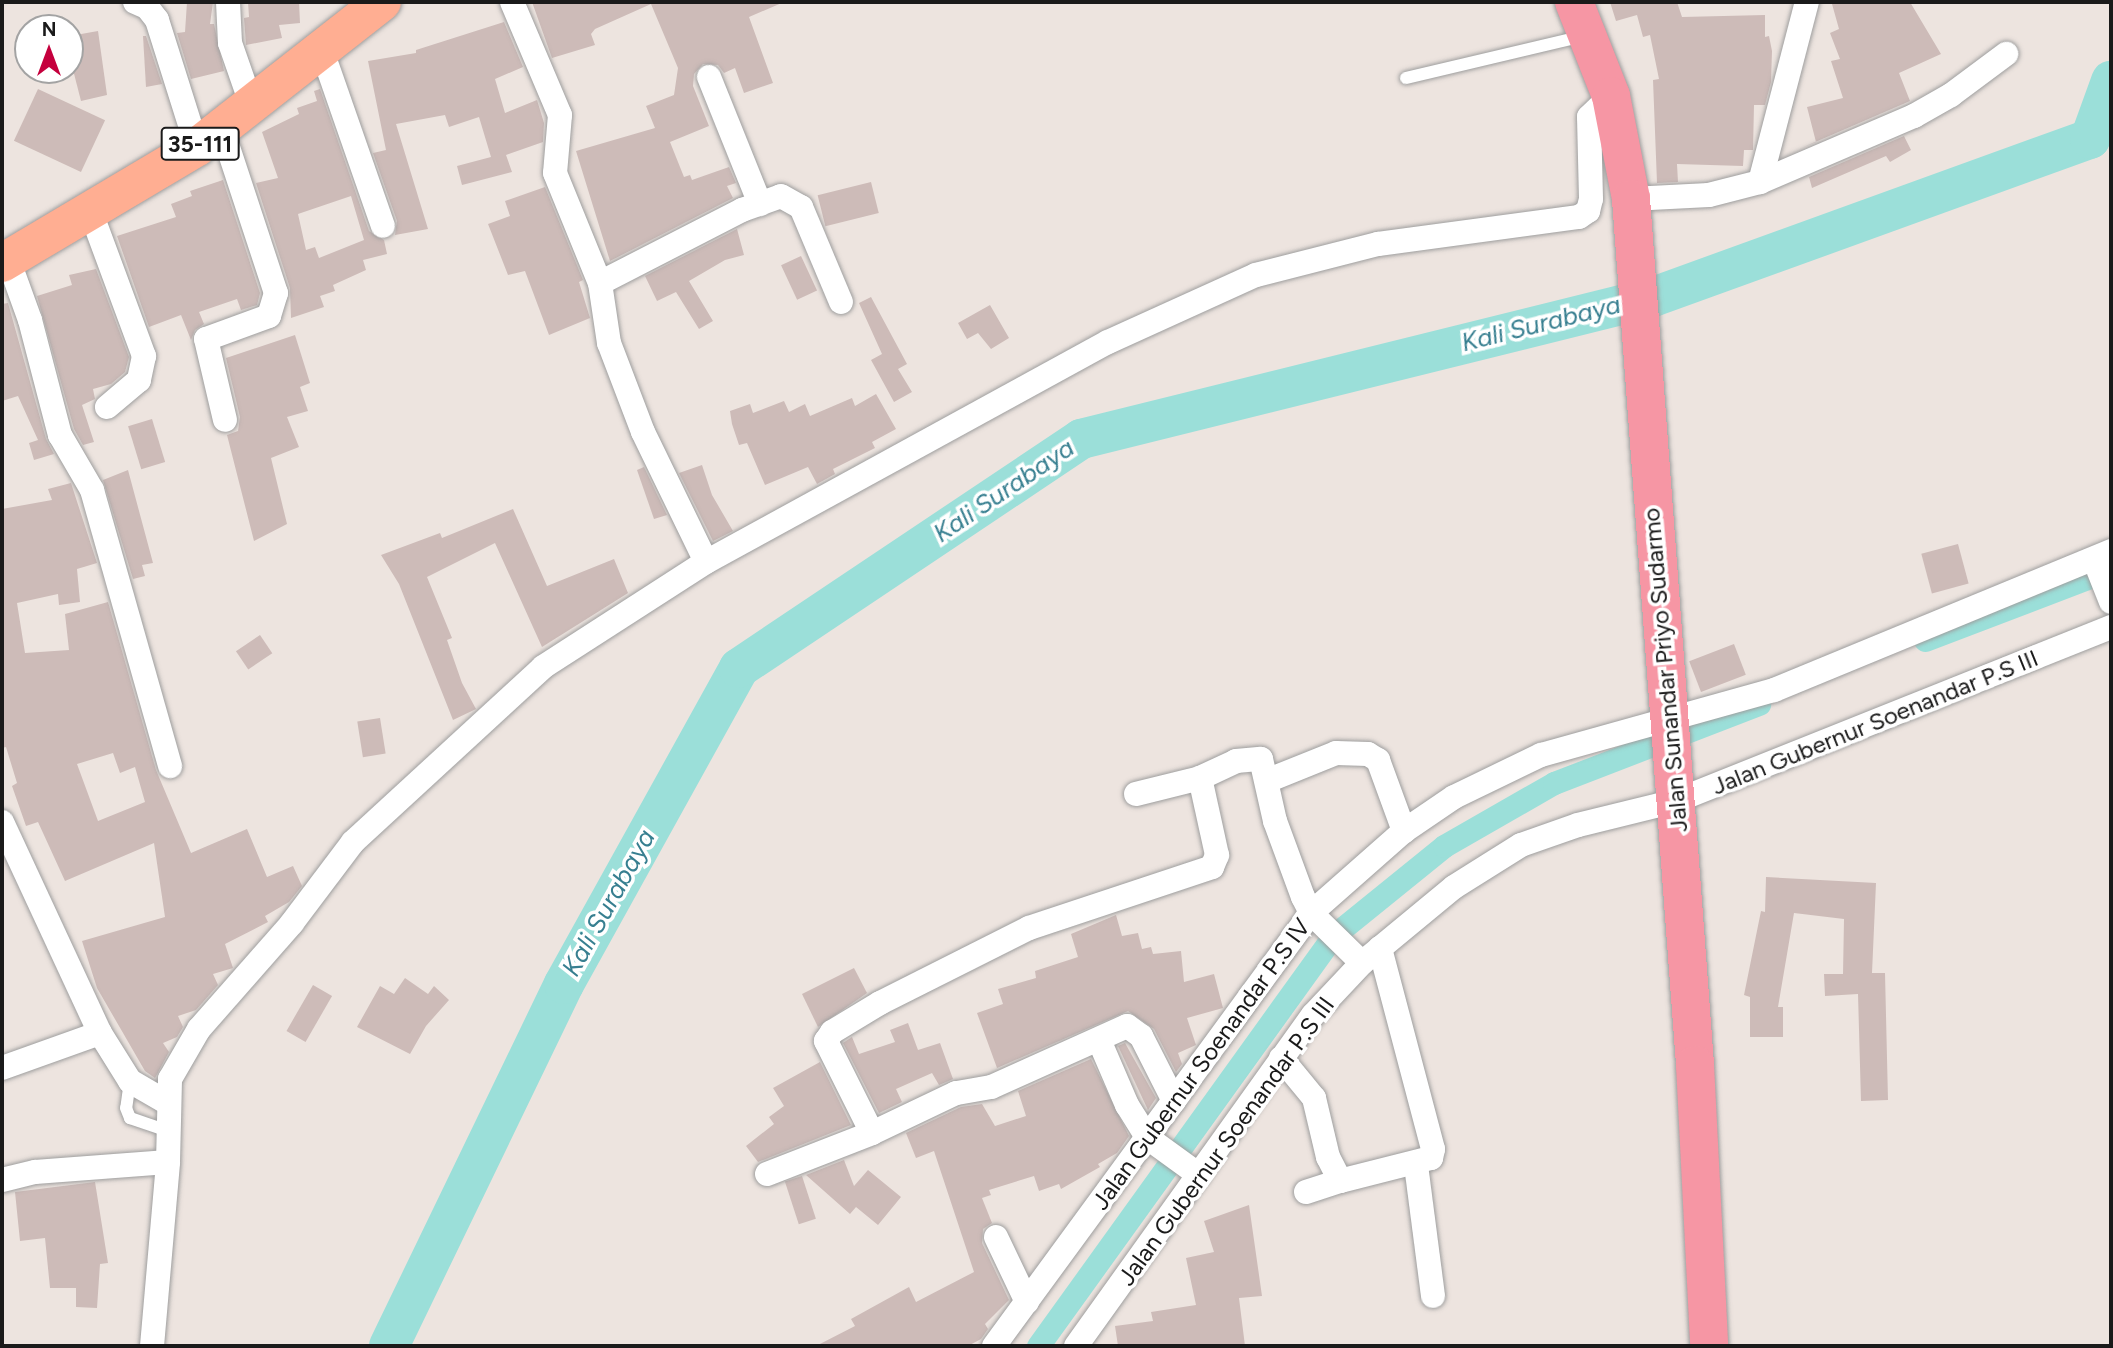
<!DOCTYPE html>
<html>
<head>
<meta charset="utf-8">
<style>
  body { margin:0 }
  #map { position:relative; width:2113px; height:1348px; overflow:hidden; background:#ede4df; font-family:Figtree,sans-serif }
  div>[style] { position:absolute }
  .canal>* { height:23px; margin:-11.5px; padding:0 11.5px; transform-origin:11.5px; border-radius:11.5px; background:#9bdfd9 }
  .river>* { height:40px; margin:-20px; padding:0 20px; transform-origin:20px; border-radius:20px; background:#9bdfd9 }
  .building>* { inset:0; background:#cdbbb8; transform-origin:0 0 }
  .roads { filter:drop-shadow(0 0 2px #9e9e9e) drop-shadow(0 0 2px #9e9e9e) }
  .service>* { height:12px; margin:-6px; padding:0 6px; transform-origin:6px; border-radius:6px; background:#fff }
  .minor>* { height:24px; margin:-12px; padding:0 12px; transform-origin:12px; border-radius:12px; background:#fff }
  .primary>* { height:38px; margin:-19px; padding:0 19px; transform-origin:19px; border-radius:19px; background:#ffae92 }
  .trunk>* { height:38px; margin:-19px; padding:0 19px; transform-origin:19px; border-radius:19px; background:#f696a4 }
  span { translate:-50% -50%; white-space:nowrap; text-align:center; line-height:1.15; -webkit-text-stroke:7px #fff; paint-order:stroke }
  .shield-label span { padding:2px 5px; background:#fff; border:2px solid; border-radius:5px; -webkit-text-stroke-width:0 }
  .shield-label { font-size:23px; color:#1a1a1a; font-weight:700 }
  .street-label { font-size:24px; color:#1a1a1a }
  .water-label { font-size:26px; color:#377f90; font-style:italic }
  .frame { position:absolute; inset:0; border:4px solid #1a1a1a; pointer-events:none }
  .north { position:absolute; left:14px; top:14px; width:70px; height:70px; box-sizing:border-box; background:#fff; border:2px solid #a3a3a3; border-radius:50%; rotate:0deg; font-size:19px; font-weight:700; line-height:28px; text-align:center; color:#1a1a1a }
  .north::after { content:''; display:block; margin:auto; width:24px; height:32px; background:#c5003d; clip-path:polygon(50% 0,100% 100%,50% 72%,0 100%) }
</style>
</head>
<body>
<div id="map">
  <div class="canal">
    <div style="left:1925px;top:640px;width:199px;rotate:-20.9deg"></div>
    <div style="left:1038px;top:1346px;width:505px;rotate:-54.26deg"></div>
    <div style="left:1333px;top:936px;width:143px;rotate:-39deg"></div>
    <div style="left:1444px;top:846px;width:127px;rotate:-29.8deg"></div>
    <div style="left:1554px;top:783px;width:220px;rotate:-21.1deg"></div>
  </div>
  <div class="river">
    <div style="left:389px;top:1346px;width:402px;rotate:-64.2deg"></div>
    <div style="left:564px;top:984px;width:361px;rotate:-61deg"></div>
    <div style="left:739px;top:668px;width:412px;rotate:-33.8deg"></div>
    <div style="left:1081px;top:439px;width:589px;rotate:-13.94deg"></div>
    <div style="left:1653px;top:297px;width:465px;rotate:-19.9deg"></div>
    <div style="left:2090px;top:139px;width:62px;rotate:-70.1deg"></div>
  </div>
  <div class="building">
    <div style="clip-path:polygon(187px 2px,213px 2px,210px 24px,214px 24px,224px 71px,191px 79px,177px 33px,185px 32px)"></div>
    <div style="clip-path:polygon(248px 2px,299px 2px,300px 23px,279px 25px,282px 38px,246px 45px,244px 18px,249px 17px)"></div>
    <div style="clip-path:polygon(532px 2px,784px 2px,749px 17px,773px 83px,744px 93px,735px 68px,724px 73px,718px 65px,703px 64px,694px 74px,693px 86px,709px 126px,670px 142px,684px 177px,690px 175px,692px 180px,729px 167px,736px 183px,727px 186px,733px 198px,610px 261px,576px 151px,655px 128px,646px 106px,674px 95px,678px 68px,651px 4px,595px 29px,591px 34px,595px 45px,552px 58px)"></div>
    <div style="clip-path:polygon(1610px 2px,1677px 2px,1682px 17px,1765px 15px,1765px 37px,1769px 36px,1772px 51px,1771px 82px,1765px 105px,1754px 105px,1753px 150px,1744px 150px,1743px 166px,1677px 164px,1678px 182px,1657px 183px,1653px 80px,1659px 79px,1650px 35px,1643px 37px,1637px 15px,1616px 21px)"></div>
    <div style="clip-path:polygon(1842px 2px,1910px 2px,1941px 54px,1899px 73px,1910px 101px,1799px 149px,1816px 142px,1807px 107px,1843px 98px,1831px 61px,1840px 59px,1830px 33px,1839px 29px,1832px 4px)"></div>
    <div style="clip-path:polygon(504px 22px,523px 67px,495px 79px,505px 113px,537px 100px,544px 123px,543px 142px,506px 155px,512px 172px,462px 185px,457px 166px,491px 157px,479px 117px,449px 127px,445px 115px,396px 124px,428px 229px,395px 235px,397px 221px,373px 153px,386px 150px,368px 61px,416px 53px,416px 50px)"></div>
    <div style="clip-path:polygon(98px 31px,107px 95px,81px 101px,70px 58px,70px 36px)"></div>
    <div style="clip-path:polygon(143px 36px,146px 36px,162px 84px,146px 87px)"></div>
    <div style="left:38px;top:89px;width:74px;height:57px;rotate:25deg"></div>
    <div style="clip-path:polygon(evenodd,320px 89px,369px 231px,384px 240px,387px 254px,363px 260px,366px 270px,333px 285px,335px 291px,320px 296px,324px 307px,291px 318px,290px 288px,256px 183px,278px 178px,262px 132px,299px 114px,297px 108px,317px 101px,314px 91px,320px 89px,351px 196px,364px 240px,319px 258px,315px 247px,306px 250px,298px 214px,351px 196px)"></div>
    <div style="clip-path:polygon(1904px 136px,1911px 150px,1890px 162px,1886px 156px,1812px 188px,1809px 177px)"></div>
    <div style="clip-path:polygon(223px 180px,260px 293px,257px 305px,241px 310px,237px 299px,199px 312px,204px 324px,195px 330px,191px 340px,181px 315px,149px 327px,117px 236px,176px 217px,171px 204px,192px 196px,190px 191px)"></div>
    <div style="left:871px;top:182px;width:32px;height:55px;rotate:76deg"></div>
    <div style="clip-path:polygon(545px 187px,583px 280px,579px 282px,590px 318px,549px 335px,525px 271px,508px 275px,488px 224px,510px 216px,505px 201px)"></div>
    <div style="clip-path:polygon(737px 229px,744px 255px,725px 260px,689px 281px,713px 321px,699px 329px,676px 292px,657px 301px,645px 276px)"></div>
    <div style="left:801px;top:256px;width:38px;height:22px;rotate:65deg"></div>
    <div style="clip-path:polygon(96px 269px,129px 357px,125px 372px,111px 384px,93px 389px,95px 399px,82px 405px,94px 442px,83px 445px,74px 429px,37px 296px,72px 285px,69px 275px)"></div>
    <div style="clip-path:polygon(871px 297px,907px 364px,898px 369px,912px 392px,894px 402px,871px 360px,882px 354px,859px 303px)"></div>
    <div style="clip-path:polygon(8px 303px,46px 439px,54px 454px,34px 460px,29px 443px,38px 440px,18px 396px,2px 401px,2px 304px)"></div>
    <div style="clip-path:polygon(990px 305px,1009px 338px,991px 349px,978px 333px,967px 339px,958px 323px)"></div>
    <div style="clip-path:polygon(295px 335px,310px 383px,300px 387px,308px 411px,287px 417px,299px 447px,271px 458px,287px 524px,254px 541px,227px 435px,238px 431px,240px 417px,226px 358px)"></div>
    <div style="clip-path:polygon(876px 394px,896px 429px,872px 442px,875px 448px,833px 469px,835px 474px,817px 484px,808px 467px,765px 485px,747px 443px,739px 445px,732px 424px,730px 411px,750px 404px,753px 413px,784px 401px,789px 412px,805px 404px,810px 416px,852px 398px,855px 406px)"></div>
    <div style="left:152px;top:419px;width:45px;height:25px;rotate:73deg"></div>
    <div style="clip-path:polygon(702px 465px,712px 495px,733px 531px,713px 541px,679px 473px)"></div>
    <div style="clip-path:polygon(644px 467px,667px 515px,654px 519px,637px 470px)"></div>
    <div style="clip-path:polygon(128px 470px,153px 563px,142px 565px,145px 576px,133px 579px,103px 480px)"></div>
    <div style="clip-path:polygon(evenodd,71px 483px,97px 563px,77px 569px,80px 602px,59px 605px,58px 594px,17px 603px,25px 653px,69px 650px,65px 614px,108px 602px,156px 770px,191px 853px,247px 829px,267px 877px,293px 866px,302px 886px,289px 902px,265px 916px,268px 922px,225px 944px,233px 968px,213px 974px,218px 985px,196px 1010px,178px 1016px,183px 1027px,177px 1037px,163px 1043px,169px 1052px,155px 1078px,145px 1071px,97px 988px,82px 941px,165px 917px,154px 843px,65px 881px,38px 822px,26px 826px,12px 786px,17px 783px,6px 747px,2px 748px,2px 509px,52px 500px,48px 489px,71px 483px,113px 753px,120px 773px,135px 767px,145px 802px,98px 821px,77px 764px,113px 753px)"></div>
    <div style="clip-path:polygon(513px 509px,547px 586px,614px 559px,628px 593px,542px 647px,495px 543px,427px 577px,452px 638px,447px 640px,462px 683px,476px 709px,453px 720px,399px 584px,381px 555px,440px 533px,442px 538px)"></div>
    <div style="left:1958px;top:544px;width:41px;height:38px;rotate:75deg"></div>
    <div style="left:260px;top:635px;width:22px;height:29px;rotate:56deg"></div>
    <div style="left:1734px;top:644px;width:33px;height:48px;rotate:69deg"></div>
    <div style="left:380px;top:718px;width:36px;height:23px;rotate:81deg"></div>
    <div style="clip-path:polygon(1766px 877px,1876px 883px,1872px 973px,1885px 973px,1888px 1100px,1861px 1101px,1858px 994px,1825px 996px,1824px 974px,1843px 974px,1844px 919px,1794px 913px,1778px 1007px,1783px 1007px,1783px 1037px,1750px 1037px,1750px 997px,1744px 995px,1761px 911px,1765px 912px)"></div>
    <div style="clip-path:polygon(1116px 915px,1122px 936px,1138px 933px,1142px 949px,1151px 947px,1153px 954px,1181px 951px,1184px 982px,1214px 974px,1223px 1008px,1187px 1018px,1196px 1045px,1178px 1053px,1182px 1064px,1176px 1072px,1154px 1029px,1128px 1011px,997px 1068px,977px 1013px,1003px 1004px,998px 989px,1036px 978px,1035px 971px,1078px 957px,1071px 934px)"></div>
    <div style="clip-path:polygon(854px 968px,867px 993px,818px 1027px,802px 994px)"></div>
    <div style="clip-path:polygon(405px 978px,428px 994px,434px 986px,449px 1000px,426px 1026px,410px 1054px,357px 1027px,380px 986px,394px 994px)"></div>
    <div style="left:313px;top:985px;width:22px;height:53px;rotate:30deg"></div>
    <div style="clip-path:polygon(908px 1023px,918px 1050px,940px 1043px,953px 1079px,939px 1085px,932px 1073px,896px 1089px,902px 1102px,879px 1113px,843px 1043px,852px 1037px,859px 1054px,895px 1042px,890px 1030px)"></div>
    <div style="clip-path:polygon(1125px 1043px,1156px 1098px,1148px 1110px,1118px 1046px)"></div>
    <div style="clip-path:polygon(1091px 1059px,1129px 1136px,1117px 1153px,1098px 1164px,1100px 1167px,1061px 1189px,1059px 1184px,1039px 1191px,1034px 1176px,989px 1190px,991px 1195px,982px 1198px,992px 1223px,983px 1229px,982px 1243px,1009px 1300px,985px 1324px,988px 1329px,981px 1339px,968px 1346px,816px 1346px,855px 1326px,851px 1319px,909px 1287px,916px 1302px,974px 1272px,934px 1151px,916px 1158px,906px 1133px,961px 1107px,982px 1104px,995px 1126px,1026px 1116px,1018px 1091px)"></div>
    <div style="clip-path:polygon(820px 1062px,851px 1125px,758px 1162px,746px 1146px,774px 1124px,769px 1117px,784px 1106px,773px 1088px)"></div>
    <div style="clip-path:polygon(844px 1160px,854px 1186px,868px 1170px,901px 1197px,878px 1225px,856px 1207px,850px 1214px,806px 1175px)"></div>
    <div style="left:802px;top:1176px;width:45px;height:18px;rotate:72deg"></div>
    <div style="clip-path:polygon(95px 1182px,108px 1263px,100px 1264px,97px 1308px,76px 1307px,76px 1288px,50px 1288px,45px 1238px,20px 1241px,15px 1192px)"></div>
    <div style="clip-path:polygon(1249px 1205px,1262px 1296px,1239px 1298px,1245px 1346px,1118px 1346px,1115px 1326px,1153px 1321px,1151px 1312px,1196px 1305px,1186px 1258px,1214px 1252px,1204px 1221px)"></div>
  </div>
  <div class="roads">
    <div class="service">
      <div style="left:1406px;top:78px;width:182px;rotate:-13.3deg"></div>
      <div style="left:130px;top:1081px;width:27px;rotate:98deg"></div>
      <div style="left:126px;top:1108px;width:11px;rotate:68deg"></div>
      <div style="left:130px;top:1118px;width:39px;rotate:19deg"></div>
    </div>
    <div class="minor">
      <div style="left:135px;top:2px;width:13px;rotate:23deg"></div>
      <div style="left:147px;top:7px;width:16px;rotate:52deg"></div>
      <div style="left:157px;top:20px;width:133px;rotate:72.5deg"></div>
      <div style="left:228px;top:2px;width:41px;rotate:87.2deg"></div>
      <div style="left:230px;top:43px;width:67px;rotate:70.8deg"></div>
      <div style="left:512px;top:2px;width:123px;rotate:67deg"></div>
      <div style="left:560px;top:115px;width:58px;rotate:94.9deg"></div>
      <div style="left:555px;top:173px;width:119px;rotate:67.8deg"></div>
      <div style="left:600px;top:283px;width:61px;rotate:81.5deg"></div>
      <div style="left:609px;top:343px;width:95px;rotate:69.1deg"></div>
      <div style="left:643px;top:432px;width:144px;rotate:64.1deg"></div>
      <div style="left:322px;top:51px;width:185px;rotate:70.8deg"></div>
      <div style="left:709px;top:77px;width:137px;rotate:68.1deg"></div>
      <div style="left:222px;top:129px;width:173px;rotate:71.8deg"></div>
      <div style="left:276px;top:293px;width:24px;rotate:107deg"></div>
      <div style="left:269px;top:316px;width:67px;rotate:159.9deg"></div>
      <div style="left:206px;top:339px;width:83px;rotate:76.8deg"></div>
      <div style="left:1760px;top:182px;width:186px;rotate:-75.4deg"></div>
      <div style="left:1631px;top:199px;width:78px;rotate:-2.9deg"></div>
      <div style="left:1709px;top:195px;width:53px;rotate:-14.3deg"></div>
      <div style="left:1760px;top:182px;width:168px;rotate:-23.2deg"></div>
      <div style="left:1914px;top:116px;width:43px;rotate:-29.6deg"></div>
      <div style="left:1951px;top:95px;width:69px;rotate:-36.7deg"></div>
      <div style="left:90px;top:210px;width:156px;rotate:69.7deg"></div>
      <div style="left:144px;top:356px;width:25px;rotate:102deg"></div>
      <div style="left:139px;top:380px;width:42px;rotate:139.8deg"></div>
      <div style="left:8px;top:259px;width:65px;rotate:70.2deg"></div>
      <div style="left:30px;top:320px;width:119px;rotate:75.4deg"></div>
      <div style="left:60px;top:435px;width:64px;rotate:59.8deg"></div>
      <div style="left:92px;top:490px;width:287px;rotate:74.2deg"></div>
      <div style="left:600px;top:283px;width:160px;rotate:-27.2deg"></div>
      <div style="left:742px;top:210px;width:41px;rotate:-19.7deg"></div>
      <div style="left:781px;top:196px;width:23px;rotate:29deg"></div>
      <div style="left:801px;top:207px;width:103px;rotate:67.2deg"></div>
      <div style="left:2094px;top:559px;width:46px;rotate:68.4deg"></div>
      <div style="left:1269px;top:780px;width:72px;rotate:-21.9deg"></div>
      <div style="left:1336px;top:753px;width:32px;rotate:2deg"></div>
      <div style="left:1368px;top:754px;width:12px;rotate:31deg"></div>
      <div style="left:1378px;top:760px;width:76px;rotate:69.9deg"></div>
      <div style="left:1136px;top:794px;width:66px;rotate:-14deg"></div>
      <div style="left:1200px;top:778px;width:40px;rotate:-25deg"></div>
      <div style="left:1236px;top:761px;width:25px;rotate:-5deg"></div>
      <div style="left:1261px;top:759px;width:64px;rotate:77.3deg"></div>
      <div style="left:1275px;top:821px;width:81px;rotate:69.8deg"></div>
      <div style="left:1303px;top:897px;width:18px;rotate:63deg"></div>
      <div style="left:1311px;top:913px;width:71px;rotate:44.4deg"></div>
      <div style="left:2px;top:822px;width:233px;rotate:65.1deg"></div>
      <div style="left:100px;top:1033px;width:57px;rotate:58deg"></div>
      <div style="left:130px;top:1081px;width:44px;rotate:30.1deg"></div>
      <div style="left:1099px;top:1040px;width:71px;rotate:66.7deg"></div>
      <div style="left:1127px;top:1105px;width:39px;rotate:58deg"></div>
      <div style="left:1148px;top:1138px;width:63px;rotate:36deg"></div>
      <div style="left:1281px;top:1058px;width:52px;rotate:50.5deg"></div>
      <div style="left:1314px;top:1098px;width:61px;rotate:76.7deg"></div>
      <div style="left:1328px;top:1157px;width:27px;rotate:63deg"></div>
      <div style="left:1340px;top:1181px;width:94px;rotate:-14.2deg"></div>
      <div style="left:1431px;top:1158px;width:9px;rotate:-77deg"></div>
      <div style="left:1433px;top:1149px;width:208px;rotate:-104.8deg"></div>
      <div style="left:2px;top:1068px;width:104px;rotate:-19.7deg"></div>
      <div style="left:1174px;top:1101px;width:73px;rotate:-116.9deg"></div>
      <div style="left:1141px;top:1036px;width:17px;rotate:-144deg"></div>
      <div style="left:1127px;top:1026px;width:149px;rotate:155.8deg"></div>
      <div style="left:991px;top:1087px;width:36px;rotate:170deg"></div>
      <div style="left:956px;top:1093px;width:93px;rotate:154.5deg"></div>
      <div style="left:872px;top:1133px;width:103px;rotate:-116.6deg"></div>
      <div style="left:826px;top:1041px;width:11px;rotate:-56deg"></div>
      <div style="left:832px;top:1032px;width:56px;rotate:-31.1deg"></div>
      <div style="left:880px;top:1003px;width:167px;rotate:-26.7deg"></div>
      <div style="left:1029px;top:928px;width:193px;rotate:-18.4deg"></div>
      <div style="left:1212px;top:867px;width:13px;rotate:-67deg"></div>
      <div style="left:1217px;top:855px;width:79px;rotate:-102.4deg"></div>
      <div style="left:1416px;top:1165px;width:132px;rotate:82.6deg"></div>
      <div style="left:767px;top:1174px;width:113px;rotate:-21.3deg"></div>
      <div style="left:2px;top:1180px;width:34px;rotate:-14deg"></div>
      <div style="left:35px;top:1172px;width:133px;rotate:-4.3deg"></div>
      <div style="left:1306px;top:1192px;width:36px;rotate:-18deg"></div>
      <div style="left:996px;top:1237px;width:72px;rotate:64.5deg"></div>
      <div style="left:152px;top:1346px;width:185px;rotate:-85deg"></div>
      <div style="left:168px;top:1162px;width:83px;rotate:-88.6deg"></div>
      <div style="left:170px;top:1079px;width:58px;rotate:-59.9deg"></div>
      <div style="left:199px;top:1029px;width:141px;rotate:-48.7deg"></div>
      <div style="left:292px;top:923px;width:101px;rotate:-53deg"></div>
      <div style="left:353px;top:842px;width:258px;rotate:-42.6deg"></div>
      <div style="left:543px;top:667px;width:194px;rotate:-32.8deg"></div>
      <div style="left:706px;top:562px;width:458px;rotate:-28.7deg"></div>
      <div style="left:1108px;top:342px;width:162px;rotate:-24.4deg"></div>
      <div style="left:1256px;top:275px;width:126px;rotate:-14.3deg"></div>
      <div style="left:1378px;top:244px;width:203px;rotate:-7.7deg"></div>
      <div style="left:1579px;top:217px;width:11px;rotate:-34deg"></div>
      <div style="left:1588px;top:211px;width:12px;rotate:-76deg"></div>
      <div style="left:1591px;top:199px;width:82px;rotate:-91.4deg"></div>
      <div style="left:1589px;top:117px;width:30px;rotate:-44deg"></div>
      <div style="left:994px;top:1346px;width:537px;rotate:-53.79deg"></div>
      <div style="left:1311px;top:913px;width:124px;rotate:-41.4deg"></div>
      <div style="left:1404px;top:831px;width:60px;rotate:-34.2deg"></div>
      <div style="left:1454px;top:797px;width:97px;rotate:-25.8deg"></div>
      <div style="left:1541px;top:755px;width:242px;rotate:-15.6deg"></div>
      <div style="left:1774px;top:690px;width:365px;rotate:-22.4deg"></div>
      <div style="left:1076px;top:1346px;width:407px;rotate:-54.4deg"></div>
      <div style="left:1313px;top:1015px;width:71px;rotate:-46.7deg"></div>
      <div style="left:1362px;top:963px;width:119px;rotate:-39.6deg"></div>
      <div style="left:1454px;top:887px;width:79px;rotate:-32.1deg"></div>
      <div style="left:1521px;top:845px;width:60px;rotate:-19.3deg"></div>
      <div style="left:1578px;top:825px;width:101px;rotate:-13.8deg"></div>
      <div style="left:1676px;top:801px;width:469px;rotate:-21.8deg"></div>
    </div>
    <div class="primary">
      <div style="left:2px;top:263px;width:227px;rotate:-30.7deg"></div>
      <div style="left:197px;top:147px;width:235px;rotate:-38.1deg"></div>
    </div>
    <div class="trunk">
      <div style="left:1574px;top:2px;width:101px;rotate:68.5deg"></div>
      <div style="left:1611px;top:96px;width:105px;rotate:79deg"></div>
      <div style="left:1631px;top:199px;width:868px;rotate:85.77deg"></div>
      <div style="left:1695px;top:1065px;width:281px;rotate:87.1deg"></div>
    </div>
  </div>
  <div class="shield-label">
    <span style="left:200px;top:144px">35-111</span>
  </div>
  <div class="street-label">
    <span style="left:1665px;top:670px;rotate:-95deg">Jalan Sunandar Priyo Sudarmo</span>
    <span style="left:1875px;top:722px;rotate:-22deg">Jalan Gubernur Soenandar P.S III</span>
    <span style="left:1201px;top:1064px;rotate:-54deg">Jalan Gubernur Soenandar P.S IV</span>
    <span style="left:1226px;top:1141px;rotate:-54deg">Jalan Gubernur Soenandar P.S III</span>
  </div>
  <div class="water-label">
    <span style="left:1541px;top:324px;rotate:-14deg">Kali Surabaya</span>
    <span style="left:1004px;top:491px;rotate:-34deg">Kali Surabaya</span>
    <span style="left:609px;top:903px;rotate:-61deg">Kali Surabaya</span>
  </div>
  <div class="frame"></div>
  <div class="north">N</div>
</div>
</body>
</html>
